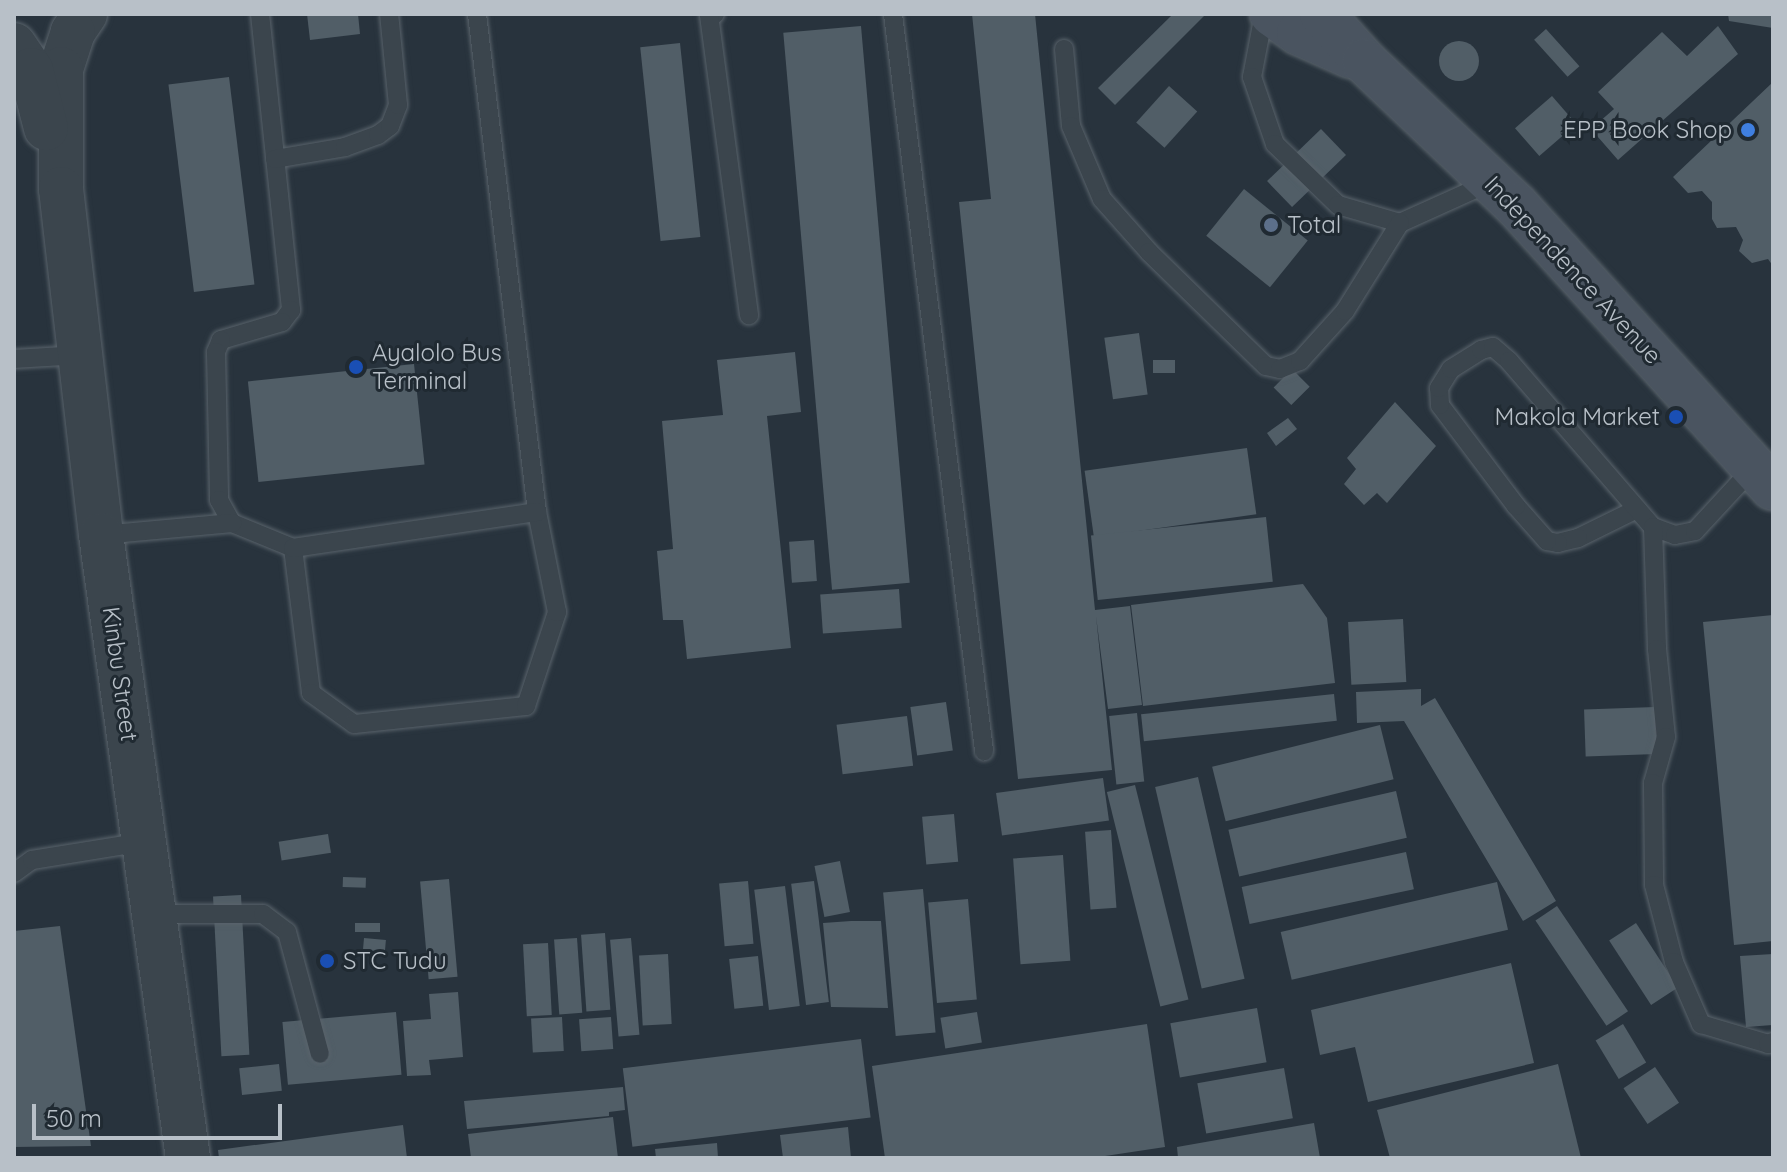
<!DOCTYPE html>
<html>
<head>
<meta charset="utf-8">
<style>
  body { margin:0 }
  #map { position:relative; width:1787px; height:1172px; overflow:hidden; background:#28333d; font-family:Quicksand,sans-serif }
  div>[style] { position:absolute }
  .building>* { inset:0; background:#515e67; transform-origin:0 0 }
  .round { border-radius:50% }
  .roads { filter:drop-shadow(0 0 2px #59636b) drop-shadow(0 0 2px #59636b) }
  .service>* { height:18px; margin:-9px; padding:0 9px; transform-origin:9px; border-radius:9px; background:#3b454d }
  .tertiary>* { height:44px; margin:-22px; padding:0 22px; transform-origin:22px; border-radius:22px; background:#3b454d }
  .secondary>* { height:44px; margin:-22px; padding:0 22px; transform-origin:22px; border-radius:22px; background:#4a5460 }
  .dots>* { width:22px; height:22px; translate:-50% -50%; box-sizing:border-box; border:4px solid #202a32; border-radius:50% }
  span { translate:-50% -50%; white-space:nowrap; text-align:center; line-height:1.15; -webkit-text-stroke:6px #202a32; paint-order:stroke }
  .poi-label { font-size:24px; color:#b8c0c8 }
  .right { translate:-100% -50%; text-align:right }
  .left { translate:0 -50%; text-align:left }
  .street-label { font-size:24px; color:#b8c0c8 }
  .frame { position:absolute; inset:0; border:16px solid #b8c0c8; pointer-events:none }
  .scale { position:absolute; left:32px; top:1104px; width:250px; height:36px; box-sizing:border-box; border:4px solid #b8c0c8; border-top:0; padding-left:10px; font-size:24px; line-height:28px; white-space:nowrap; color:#b8c0c8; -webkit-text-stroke:6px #202a32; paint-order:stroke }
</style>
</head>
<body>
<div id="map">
  <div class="building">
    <div style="clip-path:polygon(307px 14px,358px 14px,360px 34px,310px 40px)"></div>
    <div style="clip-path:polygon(972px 14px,1035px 14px,1095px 610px,1130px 606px,1142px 705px,1108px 709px,1096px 616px,1112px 770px,1018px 779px,959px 202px,991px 199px)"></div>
    <div style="clip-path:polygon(1173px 14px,1206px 14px,1115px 105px,1098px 88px)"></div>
    <div style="clip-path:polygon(1728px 14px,1773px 14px,1773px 28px,1729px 21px)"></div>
    <div style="left:861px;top:26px;width:559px;height:78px;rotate:85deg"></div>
    <div style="clip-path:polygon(1718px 26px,1738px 54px,1618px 160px,1591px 129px,1614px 109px,1598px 92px,1662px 32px,1687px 56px)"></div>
    <div style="left:1546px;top:29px;width:50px;height:16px;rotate:48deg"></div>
    <div class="round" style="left:1439px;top:41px;width:40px;height:40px"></div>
    <div style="left:680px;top:43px;width:195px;height:40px;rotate:84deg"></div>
    <div style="left:229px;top:77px;width:209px;height:61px;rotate:83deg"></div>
    <div style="clip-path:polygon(1773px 82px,1773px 266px,1768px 259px,1752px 263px,1739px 251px,1743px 240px,1736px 227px,1717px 228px,1712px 219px,1712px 202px,1702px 191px,1688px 193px,1673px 177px)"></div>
    <div style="left:1169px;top:86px;width:38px;height:49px;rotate:42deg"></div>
    <div style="left:1552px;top:96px;width:37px;height:49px;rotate:49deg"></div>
    <div style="left:1321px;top:129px;width:36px;height:75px;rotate:46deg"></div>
    <div style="left:1244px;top:189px;width:82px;height:60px;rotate:39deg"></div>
    <div style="left:1139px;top:333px;width:62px;height:35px;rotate:82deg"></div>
    <div style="clip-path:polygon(795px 352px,801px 412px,767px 416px,791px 648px,687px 659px,683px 620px,663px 620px,657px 551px,673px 549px,662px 421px,723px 415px,717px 360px)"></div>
    <div style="left:1153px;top:360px;width:22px;height:13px"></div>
    <div style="left:414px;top:364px;width:101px;height:167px;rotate:84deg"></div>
    <div style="left:1292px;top:369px;width:25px;height:26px;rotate:45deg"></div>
    <div style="clip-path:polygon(1395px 402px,1436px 446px,1387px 503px,1377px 493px,1364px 505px,1344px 484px,1356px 469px,1347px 458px)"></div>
    <div style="clip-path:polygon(1288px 418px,1297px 429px,1276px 446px,1267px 433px)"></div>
    <div style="left:1247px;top:448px;width:67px;height:164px;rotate:82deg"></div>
    <div style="left:1266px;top:517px;width:65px;height:176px;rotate:84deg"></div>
    <div style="left:814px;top:540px;width:41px;height:25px;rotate:86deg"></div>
    <div style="clip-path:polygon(1303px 584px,1327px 618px,1335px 683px,1143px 706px,1131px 605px)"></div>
    <div style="left:899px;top:589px;width:39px;height:79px;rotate:86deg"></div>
    <div style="clip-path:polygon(1773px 615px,1773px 941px,1734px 945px,1703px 622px)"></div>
    <div style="left:1403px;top:619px;width:63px;height:55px;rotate:87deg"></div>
    <div style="clip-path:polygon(1421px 689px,1421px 706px,1435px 698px,1556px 901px,1523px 921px,1404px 721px,1357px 723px,1356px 692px)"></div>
    <div style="left:1334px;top:694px;width:27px;height:194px;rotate:84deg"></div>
    <div style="left:946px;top:702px;width:49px;height:36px;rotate:82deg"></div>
    <div style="left:1655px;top:707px;width:47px;height:71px;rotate:88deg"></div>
    <div style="left:1137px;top:713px;width:69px;height:28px;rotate:84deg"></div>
    <div style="left:907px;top:716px;width:50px;height:71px;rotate:83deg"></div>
    <div style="left:1380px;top:725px;width:56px;height:173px;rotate:76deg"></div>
    <div style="left:1198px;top:777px;width:207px;height:44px;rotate:77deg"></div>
    <div style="left:1103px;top:778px;width:43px;height:108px;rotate:82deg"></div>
    <div style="left:1135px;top:785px;width:221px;height:29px;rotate:76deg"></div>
    <div style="left:1396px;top:791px;width:48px;height:172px;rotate:77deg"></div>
    <div style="left:954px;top:814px;width:48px;height:32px;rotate:85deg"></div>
    <div style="left:1111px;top:830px;width:78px;height:26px;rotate:86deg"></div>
    <div style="left:328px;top:834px;width:19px;height:50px;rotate:81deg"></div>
    <div style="left:1406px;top:852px;width:38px;height:168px;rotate:78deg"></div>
    <div style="left:1063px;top:855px;width:106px;height:50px;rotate:86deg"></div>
    <div style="left:840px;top:861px;width:52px;height:26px;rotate:79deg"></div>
    <div style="left:343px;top:877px;width:23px;height:10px;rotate:2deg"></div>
    <div style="left:449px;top:879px;width:98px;height:29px;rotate:85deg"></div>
    <div style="left:748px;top:881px;width:63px;height:29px;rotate:85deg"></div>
    <div style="left:814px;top:881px;width:122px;height:23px;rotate:83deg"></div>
    <div style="left:1497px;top:882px;width:49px;height:222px;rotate:77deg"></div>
    <div style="left:785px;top:886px;width:121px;height:31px;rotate:83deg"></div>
    <div style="left:923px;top:889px;width:144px;height:40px;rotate:85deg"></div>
    <div style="left:241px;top:895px;width:160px;height:28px;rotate:87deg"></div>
    <div style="left:968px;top:899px;width:101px;height:40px;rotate:85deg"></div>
    <div style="left:1557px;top:906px;width:127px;height:26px;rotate:56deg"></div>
    <div style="clip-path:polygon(851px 921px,881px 921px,888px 1008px,831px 1007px,823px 923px)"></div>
    <div style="left:380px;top:923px;width:9px;height:25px;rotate:90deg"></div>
    <div style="left:1636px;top:923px;width:77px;height:32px;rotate:57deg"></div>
    <div style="clip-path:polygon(60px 926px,91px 1146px,14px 1147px,14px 931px)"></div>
    <div style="left:605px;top:933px;width:77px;height:24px;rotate:86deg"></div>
    <div style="left:364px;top:938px;width:22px;height:12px;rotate:5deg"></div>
    <div style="left:577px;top:938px;width:75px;height:23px;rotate:86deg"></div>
    <div style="left:631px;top:938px;width:97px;height:21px;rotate:85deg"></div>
    <div style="left:548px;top:943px;width:72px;height:25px;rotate:87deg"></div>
    <div style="left:668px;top:954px;width:70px;height:29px;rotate:87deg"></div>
    <div style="clip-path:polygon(1773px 954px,1773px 1025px,1746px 1027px,1740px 956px)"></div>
    <div style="left:758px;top:956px;width:50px;height:29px;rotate:84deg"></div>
    <div style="clip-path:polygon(1511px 963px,1534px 1063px,1368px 1102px,1355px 1047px,1320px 1055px,1311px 1010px)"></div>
    <div style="clip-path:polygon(458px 992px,463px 1057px,429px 1060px,431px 1075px,407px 1076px,403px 1021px,431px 1019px,429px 994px)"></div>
    <div style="left:1257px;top:1008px;width:55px;height:88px;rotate:80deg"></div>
    <div style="left:396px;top:1012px;width:63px;height:114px;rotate:85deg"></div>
    <div style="left:977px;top:1012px;width:31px;height:37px;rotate:81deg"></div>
    <div style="left:562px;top:1017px;width:34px;height:31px;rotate:87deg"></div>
    <div style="left:611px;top:1017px;width:32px;height:32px;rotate:86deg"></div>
    <div style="clip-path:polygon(1147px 1024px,1165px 1147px,1092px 1158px,885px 1158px,872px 1066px)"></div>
    <div style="left:1623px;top:1024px;width:45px;height:32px;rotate:59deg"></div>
    <div style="left:861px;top:1039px;width:79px;height:240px;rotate:83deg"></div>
    <div style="left:279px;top:1064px;width:27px;height:40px;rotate:84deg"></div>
    <div style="clip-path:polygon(1558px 1064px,1581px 1158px,1390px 1158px,1377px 1110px)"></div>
    <div style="left:1655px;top:1067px;width:43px;height:38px;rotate:56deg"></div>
    <div style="left:1284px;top:1068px;width:51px;height:88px;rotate:80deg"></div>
    <div style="clip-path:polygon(623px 1087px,625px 1110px,609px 1112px,609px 1116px,467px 1129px,464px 1101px)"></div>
    <div style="clip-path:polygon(613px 1117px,618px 1158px,471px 1158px,468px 1134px)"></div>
    <div style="clip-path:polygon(1314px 1123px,1320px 1158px,1178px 1158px,1177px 1147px)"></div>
    <div style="clip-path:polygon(403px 1125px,407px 1158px,219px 1158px,218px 1150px)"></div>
    <div style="clip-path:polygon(848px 1127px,851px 1158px,783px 1158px,780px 1135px)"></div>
    <div style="clip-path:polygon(717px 1143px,718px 1158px,656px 1158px,655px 1149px)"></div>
  </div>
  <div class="roads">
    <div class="service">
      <div style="left:260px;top:14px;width:298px;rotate:84deg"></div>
      <div style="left:291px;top:310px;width:15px;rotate:127deg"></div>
      <div style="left:282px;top:322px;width:64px;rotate:163.6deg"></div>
      <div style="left:221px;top:340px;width:13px;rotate:113deg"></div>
      <div style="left:216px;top:352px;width:148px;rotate:88.8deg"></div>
      <div style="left:219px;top:500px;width:26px;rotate:61deg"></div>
      <div style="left:232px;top:523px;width:66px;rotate:22.3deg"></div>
      <div style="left:293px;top:548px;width:146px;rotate:82.9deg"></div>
      <div style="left:311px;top:693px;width:53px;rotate:35.8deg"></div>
      <div style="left:354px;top:724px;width:173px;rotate:-6deg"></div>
      <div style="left:526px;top:706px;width:99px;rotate:-71.7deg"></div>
      <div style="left:557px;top:612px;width:102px;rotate:-101.3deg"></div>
      <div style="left:537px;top:512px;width:502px;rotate:-96.87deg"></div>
      <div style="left:715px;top:14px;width:6px;rotate:171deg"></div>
      <div style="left:709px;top:15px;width:303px;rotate:82.4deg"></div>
      <div style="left:893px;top:14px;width:743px;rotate:82.96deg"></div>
      <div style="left:1264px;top:14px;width:64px;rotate:100.8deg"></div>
      <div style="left:1252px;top:77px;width:71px;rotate:71.1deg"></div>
      <div style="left:1275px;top:144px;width:88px;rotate:44.1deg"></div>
      <div style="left:1338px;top:205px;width:65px;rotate:16.2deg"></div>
      <div style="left:1400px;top:223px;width:100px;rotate:-24.3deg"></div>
      <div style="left:1064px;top:49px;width:77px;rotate:84.8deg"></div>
      <div style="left:1071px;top:126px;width:79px;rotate:67deg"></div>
      <div style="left:1102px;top:199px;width:71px;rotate:48.4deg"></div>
      <div style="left:1149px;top:252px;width:163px;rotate:44.3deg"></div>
      <div style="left:1266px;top:366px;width:14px;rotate:12deg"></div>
      <div style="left:1280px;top:369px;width:22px;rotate:-22deg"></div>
      <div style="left:1300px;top:361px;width:67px;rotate:-48deg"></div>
      <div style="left:1345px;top:311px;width:104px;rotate:-58deg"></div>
      <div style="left:275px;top:159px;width:71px;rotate:-9.7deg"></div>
      <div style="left:345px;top:147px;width:35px;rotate:-20deg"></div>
      <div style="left:378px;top:135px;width:15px;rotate:-37deg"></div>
      <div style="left:390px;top:126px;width:22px;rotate:-69deg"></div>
      <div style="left:398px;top:105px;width:91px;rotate:-95.6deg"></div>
      <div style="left:14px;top:359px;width:66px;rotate:-3.5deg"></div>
      <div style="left:1637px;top:509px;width:66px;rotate:153.8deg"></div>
      <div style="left:1578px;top:538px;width:21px;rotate:166deg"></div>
      <div style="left:1558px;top:543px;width:11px;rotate:-170deg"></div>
      <div style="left:1547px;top:541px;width:47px;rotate:-131.5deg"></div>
      <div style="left:1516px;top:506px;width:126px;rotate:-127deg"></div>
      <div style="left:1440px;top:405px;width:17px;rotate:-93deg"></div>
      <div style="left:1439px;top:388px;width:22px;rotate:-58deg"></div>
      <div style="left:1451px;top:369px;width:36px;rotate:-32deg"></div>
      <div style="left:1481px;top:350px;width:12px;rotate:-14deg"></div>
      <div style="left:1493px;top:347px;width:21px;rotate:41deg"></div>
      <div style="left:1509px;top:361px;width:220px;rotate:49.1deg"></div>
      <div style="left:1653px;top:527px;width:23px;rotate:20deg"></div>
      <div style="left:1675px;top:535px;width:20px;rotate:-11deg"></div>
      <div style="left:1695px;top:531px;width:87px;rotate:-47.3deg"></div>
      <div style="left:1653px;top:527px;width:122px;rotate:88.1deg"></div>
      <div style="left:1657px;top:649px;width:88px;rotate:84.2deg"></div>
      <div style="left:1666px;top:737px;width:48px;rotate:105.8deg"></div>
      <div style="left:1653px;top:783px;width:102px;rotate:89.4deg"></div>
      <div style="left:1654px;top:885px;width:80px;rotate:75.4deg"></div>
      <div style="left:1674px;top:962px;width:68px;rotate:66.5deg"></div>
      <div style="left:1701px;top:1024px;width:70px;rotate:16.6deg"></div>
      <div style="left:1768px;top:1044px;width:5px;rotate:-22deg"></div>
      <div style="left:101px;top:535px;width:132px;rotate:-5.2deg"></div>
      <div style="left:293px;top:548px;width:247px;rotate:-8.4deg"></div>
      <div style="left:14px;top:873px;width:22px;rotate:-36deg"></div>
      <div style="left:32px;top:860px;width:112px;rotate:-9.2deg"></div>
      <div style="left:154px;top:914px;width:109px"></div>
      <div style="left:263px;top:914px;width:30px;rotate:37deg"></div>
      <div style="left:287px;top:932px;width:126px;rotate:74.9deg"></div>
    </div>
    <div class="tertiary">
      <div style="left:85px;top:14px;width:22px;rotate:124deg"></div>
      <div style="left:73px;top:32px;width:39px;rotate:108deg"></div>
      <div style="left:61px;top:69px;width:120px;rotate:90deg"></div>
      <div style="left:61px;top:189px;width:348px;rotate:83.4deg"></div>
      <div style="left:101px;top:535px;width:629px;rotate:82.05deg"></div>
      <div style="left:14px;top:45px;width:30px;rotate:56deg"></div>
      <div style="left:31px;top:70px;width:60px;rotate:75.5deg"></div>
    </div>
    <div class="secondary">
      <div style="left:1272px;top:14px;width:33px;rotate:35deg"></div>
      <div style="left:1299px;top:33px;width:57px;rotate:23.9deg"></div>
      <div style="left:1322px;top:14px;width:63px;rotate:48.2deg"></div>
      <div style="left:1364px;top:61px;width:209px;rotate:43.5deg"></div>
      <div style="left:1516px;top:205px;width:382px;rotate:47.8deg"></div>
    </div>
  </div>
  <div class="dots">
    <div style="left:1748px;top:130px;background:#3f7fe0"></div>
    <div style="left:1271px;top:225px;background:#5c6f8a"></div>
    <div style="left:356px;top:367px;background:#1a4fb4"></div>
    <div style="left:1676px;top:417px;background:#1a4fb4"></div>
    <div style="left:327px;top:961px;background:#1a4fb4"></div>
  </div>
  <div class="poi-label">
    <span class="right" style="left:1732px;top:130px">EPP Book Shop</span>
    <span class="left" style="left:1287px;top:225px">Total</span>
    <span class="left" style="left:372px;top:367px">Ayalolo Bus<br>Terminal</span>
    <span class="right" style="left:1660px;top:417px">Makola Market</span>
    <span class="left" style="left:343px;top:961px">STC Tudu</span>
  </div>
  <div class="street-label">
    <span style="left:1573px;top:270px;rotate:47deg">Independence Avenue</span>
    <span style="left:120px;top:674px;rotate:82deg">Kinbu Street</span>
  </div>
  <div class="frame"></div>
  <div class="scale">50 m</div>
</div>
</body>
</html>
